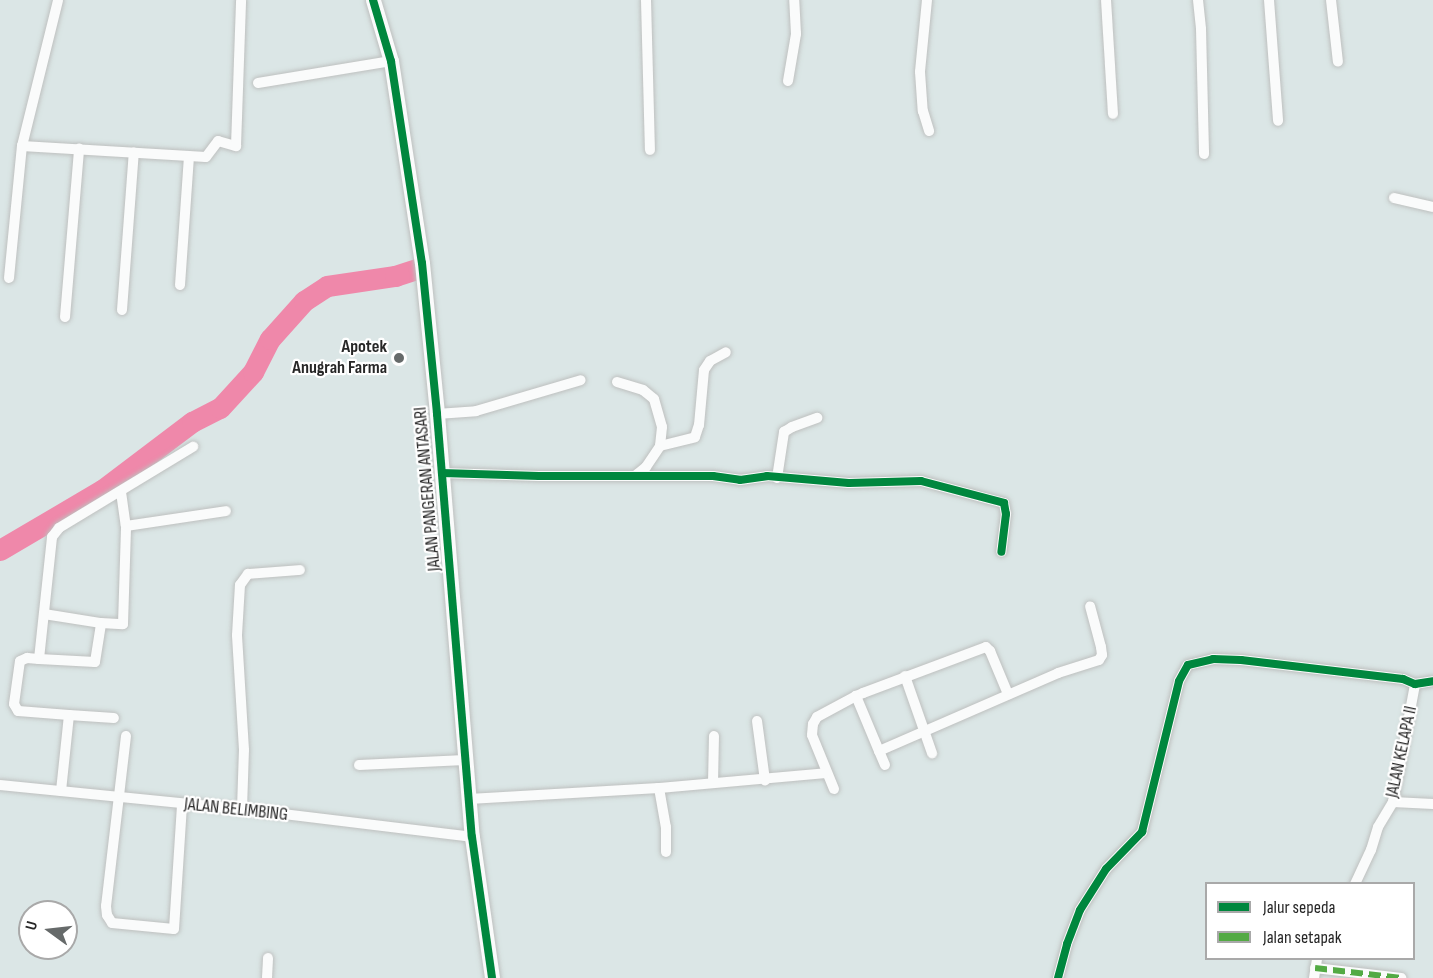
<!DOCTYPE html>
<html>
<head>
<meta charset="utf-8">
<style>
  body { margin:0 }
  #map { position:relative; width:1433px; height:978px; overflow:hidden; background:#dbe6e6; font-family:"Sofia Sans Condensed",sans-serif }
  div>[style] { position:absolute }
  .river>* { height:21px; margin:-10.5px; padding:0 10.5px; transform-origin:10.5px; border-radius:10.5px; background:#ef88aa }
  .roads { filter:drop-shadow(0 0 2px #bec0bf) drop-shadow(0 0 2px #bec0bf) }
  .street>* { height:10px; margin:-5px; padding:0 5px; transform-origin:5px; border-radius:5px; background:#fafbfb }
  .secondary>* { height:15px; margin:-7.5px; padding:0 7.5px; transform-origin:7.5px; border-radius:7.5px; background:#fafbfb }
  .quiet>* { height:6px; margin-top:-3px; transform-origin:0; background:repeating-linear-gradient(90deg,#53aa44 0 12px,transparent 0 18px) }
  .cycleway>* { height:8px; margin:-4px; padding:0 4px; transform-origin:4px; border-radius:4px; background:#00873e }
  .dots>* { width:16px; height:16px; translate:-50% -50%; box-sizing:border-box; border:3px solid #fff; border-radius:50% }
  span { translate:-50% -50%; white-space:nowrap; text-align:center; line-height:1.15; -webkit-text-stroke:4.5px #fff; paint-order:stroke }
  .poi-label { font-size:18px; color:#272727; font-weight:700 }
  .right { translate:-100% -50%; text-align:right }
  .street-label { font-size:18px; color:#272727 }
  .legend { position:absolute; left:1205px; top:882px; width:210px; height:78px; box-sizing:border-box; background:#fff; border:2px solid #a9a9a9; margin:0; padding:8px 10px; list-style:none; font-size:18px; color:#272727 }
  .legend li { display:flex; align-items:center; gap:12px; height:30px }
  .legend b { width:30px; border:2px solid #a9a9a9 }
  .north { position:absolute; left:18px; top:900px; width:60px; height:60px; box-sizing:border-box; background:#fff; border:2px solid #a9a9a9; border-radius:50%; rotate:285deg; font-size:16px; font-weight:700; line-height:24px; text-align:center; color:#272727 }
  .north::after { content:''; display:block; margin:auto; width:21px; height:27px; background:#666a6a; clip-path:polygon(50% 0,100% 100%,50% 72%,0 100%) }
</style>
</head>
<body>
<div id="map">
  <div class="river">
    <div style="left:0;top:550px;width:118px;rotate:-30.5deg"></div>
    <div style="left:102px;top:490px;width:113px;rotate:-37.1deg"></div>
    <div style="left:192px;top:422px;width:31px;rotate:-27deg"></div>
    <div style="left:220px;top:408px;width:49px;rotate:-47.5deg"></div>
    <div style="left:253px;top:372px;width:37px;rotate:-63deg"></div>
    <div style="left:270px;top:339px;width:51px;rotate:-48.2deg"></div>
    <div style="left:304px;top:301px;width:27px;rotate:-33deg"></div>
    <div style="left:327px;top:286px;width:69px;rotate:-8.4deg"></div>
    <div style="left:395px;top:276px;width:25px;rotate:-18deg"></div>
  </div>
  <div class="roads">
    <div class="street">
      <div style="left:646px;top:0;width:150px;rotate:88.5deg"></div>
      <div style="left:927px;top:0;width:72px;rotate:95.6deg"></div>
      <div style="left:920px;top:72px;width:39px;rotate:86deg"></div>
      <div style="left:923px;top:111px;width:21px;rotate:73deg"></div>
      <div style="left:1106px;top:0;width:114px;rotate:86.5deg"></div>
      <div style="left:1198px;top:0;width:29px;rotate:84deg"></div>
      <div style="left:1201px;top:29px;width:125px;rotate:88.6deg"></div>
      <div style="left:1269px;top:0;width:121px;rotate:85.7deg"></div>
      <div style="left:1331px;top:0;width:62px;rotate:83.6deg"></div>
      <div style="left:788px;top:81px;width:48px;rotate:-80.3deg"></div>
      <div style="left:796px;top:34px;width:34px;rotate:-93deg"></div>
      <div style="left:258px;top:83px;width:135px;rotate:-9.4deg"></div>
      <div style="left:22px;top:146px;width:184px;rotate:3.4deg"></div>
      <div style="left:206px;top:157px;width:20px;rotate:-53deg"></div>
      <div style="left:218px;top:141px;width:19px;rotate:16deg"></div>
      <div style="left:236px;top:146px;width:146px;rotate:-88deg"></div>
      <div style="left:1394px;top:198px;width:40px;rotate:13deg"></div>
      <div style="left:9px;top:278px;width:133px;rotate:-84.4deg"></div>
      <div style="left:22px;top:146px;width:150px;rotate:-76.1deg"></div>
      <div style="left:180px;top:285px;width:129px;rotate:-86deg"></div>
      <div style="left:122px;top:310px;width:158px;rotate:-85.7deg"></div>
      <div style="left:65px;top:317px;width:169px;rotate:-85.2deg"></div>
      <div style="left:617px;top:382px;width:27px;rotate:17deg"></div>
      <div style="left:643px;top:390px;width:14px;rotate:39deg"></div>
      <div style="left:654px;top:399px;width:29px;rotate:74deg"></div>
      <div style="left:662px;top:427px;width:19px;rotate:96deg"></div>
      <div style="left:437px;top:414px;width:39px;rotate:-4deg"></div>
      <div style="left:476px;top:411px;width:109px;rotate:-16.4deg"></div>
      <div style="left:442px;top:473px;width:97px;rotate:1.8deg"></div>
      <div style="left:539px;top:476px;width:174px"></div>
      <div style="left:713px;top:476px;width:27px;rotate:8deg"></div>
      <div style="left:740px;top:480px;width:27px;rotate:-8deg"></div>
      <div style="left:767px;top:476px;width:82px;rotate:4.9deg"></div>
      <div style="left:849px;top:483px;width:72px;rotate:-1.6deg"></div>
      <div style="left:921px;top:481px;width:86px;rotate:14.8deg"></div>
      <div style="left:1004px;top:503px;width:11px;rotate:80deg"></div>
      <div style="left:1006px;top:514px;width:38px;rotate:97deg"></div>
      <div style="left:635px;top:476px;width:14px;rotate:-39deg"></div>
      <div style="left:646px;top:467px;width:25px;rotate:-56deg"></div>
      <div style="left:660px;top:446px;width:36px;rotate:-14deg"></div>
      <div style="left:695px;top:437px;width:13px;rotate:-72deg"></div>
      <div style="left:699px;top:425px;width:55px;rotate:-84.8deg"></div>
      <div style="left:704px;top:370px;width:11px;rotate:-56deg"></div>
      <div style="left:710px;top:361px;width:18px;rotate:-29deg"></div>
      <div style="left:777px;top:478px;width:47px;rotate:-81.3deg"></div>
      <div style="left:784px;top:432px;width:9px;rotate:-32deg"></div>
      <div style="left:792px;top:427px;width:27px;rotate:-20deg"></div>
      <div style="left:121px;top:492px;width:34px;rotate:82deg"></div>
      <div style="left:44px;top:614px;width:58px;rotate:9deg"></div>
      <div style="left:39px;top:659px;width:56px;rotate:3.1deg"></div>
      <div style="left:95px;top:662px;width:39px;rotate:-81deg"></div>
      <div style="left:101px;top:623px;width:22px;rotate:3deg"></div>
      <div style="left:123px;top:624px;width:98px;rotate:-88.2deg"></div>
      <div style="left:126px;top:526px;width:101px;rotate:-8.5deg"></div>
      <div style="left:905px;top:676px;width:82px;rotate:70.7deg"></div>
      <div style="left:69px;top:715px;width:45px;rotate:3.8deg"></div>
      <div style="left:757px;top:721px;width:60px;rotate:82.3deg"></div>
      <div style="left:126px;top:736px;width:171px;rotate:96.7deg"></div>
      <div style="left:106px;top:906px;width:9px;rotate:84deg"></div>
      <div style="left:107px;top:915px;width:9px;rotate:58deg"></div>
      <div style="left:112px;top:923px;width:62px;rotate:5.5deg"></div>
      <div style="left:174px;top:929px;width:124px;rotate:-86.3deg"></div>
      <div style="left:879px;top:751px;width:60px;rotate:-112.7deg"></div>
      <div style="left:856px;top:696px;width:8px;rotate:-23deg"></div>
      <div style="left:863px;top:693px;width:131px;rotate:-20.5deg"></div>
      <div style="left:986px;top:647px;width:6px;rotate:45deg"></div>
      <div style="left:990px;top:651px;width:47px;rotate:67.3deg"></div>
      <div style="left:359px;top:765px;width:106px;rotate:-2.7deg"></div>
      <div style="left:885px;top:765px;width:15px;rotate:-113deg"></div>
      <div style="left:879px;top:751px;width:195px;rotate:-23.5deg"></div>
      <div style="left:1058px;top:673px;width:43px;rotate:-17.6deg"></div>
      <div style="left:1099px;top:660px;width:6px;rotate:-59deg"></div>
      <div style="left:1102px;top:655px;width:8px;rotate:-97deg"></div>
      <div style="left:1101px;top:647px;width:42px;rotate:-105deg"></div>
      <div style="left:713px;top:783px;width:47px;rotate:-88.8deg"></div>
      <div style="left:0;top:785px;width:243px;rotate:5.7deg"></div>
      <div style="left:242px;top:809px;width:232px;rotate:6.9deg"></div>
      <div style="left:659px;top:788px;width:40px;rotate:80deg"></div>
      <div style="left:666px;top:827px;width:25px;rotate:90deg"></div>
      <div style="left:834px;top:789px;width:58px;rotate:-112.2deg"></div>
      <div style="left:812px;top:735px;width:11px;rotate:-85deg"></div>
      <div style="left:813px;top:724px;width:8px;rotate:-60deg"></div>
      <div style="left:817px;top:717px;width:44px;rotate:-28.3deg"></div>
      <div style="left:61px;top:791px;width:76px;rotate:-84deg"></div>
      <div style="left:69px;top:715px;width:51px;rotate:-175.5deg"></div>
      <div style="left:18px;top:711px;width:8px;rotate:-120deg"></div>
      <div style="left:14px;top:704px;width:43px;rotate:-82.1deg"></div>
      <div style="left:20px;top:661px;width:8px;rotate:-23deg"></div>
      <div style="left:27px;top:658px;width:12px;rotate:5deg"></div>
      <div style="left:39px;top:659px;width:123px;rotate:-83.9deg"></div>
      <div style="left:52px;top:537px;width:11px;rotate:-52deg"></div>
      <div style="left:59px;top:528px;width:157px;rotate:-31.2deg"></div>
      <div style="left:469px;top:799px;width:190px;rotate:-3.3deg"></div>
      <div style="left:659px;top:788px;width:168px;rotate:-5.1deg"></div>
      <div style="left:1393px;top:802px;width:40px;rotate:2.9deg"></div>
      <div style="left:242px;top:809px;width:59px;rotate:-88.1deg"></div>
      <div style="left:244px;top:750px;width:115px;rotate:-93.5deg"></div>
      <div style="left:237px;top:635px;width:50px;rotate:-86.6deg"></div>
      <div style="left:240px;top:585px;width:14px;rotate:-54deg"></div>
      <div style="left:248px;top:574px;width:52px;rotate:-4.4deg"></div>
      <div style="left:1355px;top:884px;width:38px;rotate:-65deg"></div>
      <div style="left:1371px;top:850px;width:24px;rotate:-73deg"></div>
      <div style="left:1378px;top:827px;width:29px;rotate:-59deg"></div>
      <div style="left:1393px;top:802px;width:120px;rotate:-79.4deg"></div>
      <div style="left:1315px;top:968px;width:87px;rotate:6.6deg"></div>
      <div style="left:267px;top:978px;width:20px;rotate:-87deg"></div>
      <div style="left:1058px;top:978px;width:35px;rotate:-75deg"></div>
      <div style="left:1067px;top:944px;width:36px;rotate:-69deg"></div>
      <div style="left:1080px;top:910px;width:49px;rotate:-57.6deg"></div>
      <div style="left:1106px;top:869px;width:52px;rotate:-45.8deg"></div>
      <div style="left:1142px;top:832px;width:155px;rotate:-76.2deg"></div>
      <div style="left:1179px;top:681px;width:18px;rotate:-61deg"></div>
      <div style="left:1188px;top:665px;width:26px;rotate:-13deg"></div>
      <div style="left:1213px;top:659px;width:28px;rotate:2deg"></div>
      <div style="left:1241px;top:660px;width:163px;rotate:6.7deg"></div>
      <div style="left:1403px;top:679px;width:13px;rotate:23deg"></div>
      <div style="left:1415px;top:684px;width:18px;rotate:-9deg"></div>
      <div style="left:1314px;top:978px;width:20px;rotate:-81deg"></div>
    </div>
    <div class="secondary">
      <div style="left:373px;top:0;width:64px;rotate:73.6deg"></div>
      <div style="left:391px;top:61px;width:204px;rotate:81.3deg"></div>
      <div style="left:422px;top:263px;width:152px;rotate:84.3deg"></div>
      <div style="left:437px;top:414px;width:424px;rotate:85.3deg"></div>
      <div style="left:472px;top:837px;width:142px;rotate:81.9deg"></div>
    </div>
  </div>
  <div class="quiet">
    <div style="left:1315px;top:968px;width:87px;rotate:6.6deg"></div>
  </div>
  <div class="cycleway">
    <div style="left:373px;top:0;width:64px;rotate:73.6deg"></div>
    <div style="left:391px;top:61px;width:204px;rotate:81.3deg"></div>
    <div style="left:422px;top:263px;width:152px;rotate:84.3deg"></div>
    <div style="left:437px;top:414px;width:424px;rotate:85.3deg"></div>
    <div style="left:472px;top:837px;width:142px;rotate:81.9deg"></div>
    <div style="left:442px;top:473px;width:97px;rotate:1.8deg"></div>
    <div style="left:539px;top:476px;width:174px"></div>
    <div style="left:713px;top:476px;width:27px;rotate:8deg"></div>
    <div style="left:740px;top:480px;width:27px;rotate:-8deg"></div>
    <div style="left:767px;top:476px;width:82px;rotate:4.9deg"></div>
    <div style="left:849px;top:483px;width:72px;rotate:-1.6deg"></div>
    <div style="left:921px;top:481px;width:86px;rotate:14.8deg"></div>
    <div style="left:1004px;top:503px;width:11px;rotate:80deg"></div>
    <div style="left:1006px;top:514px;width:38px;rotate:97deg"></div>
    <div style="left:1058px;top:978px;width:35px;rotate:-75deg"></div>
    <div style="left:1067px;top:944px;width:36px;rotate:-69deg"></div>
    <div style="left:1080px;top:910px;width:49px;rotate:-57.6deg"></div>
    <div style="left:1106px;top:869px;width:52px;rotate:-45.8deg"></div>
    <div style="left:1142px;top:832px;width:155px;rotate:-76.2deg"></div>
    <div style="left:1179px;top:681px;width:18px;rotate:-61deg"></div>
    <div style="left:1188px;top:665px;width:26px;rotate:-13deg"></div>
    <div style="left:1213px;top:659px;width:28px;rotate:2deg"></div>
    <div style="left:1241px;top:660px;width:163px;rotate:6.7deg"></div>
    <div style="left:1403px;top:679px;width:13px;rotate:23deg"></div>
    <div style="left:1415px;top:684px;width:18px;rotate:-9deg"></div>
  </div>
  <div class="dots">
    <div style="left:399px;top:358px;background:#666a6a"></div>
  </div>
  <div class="poi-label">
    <span class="right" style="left:387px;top:358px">Apotek<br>Anugrah Farma</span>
  </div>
  <div class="street-label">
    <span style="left:428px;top:489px;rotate:-95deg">JALAN PANGERAN ANTASARI</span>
    <span style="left:1402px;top:752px;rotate:-78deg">JALAN KELAPA II</span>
    <span style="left:236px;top:810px;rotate:6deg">JALAN BELIMBING</span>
  </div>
  <ul class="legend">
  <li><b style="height:8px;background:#00873e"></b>Jalur sepeda</li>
  <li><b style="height:8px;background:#53aa44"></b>Jalan setapak</li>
  </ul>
  <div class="north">U</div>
</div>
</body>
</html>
